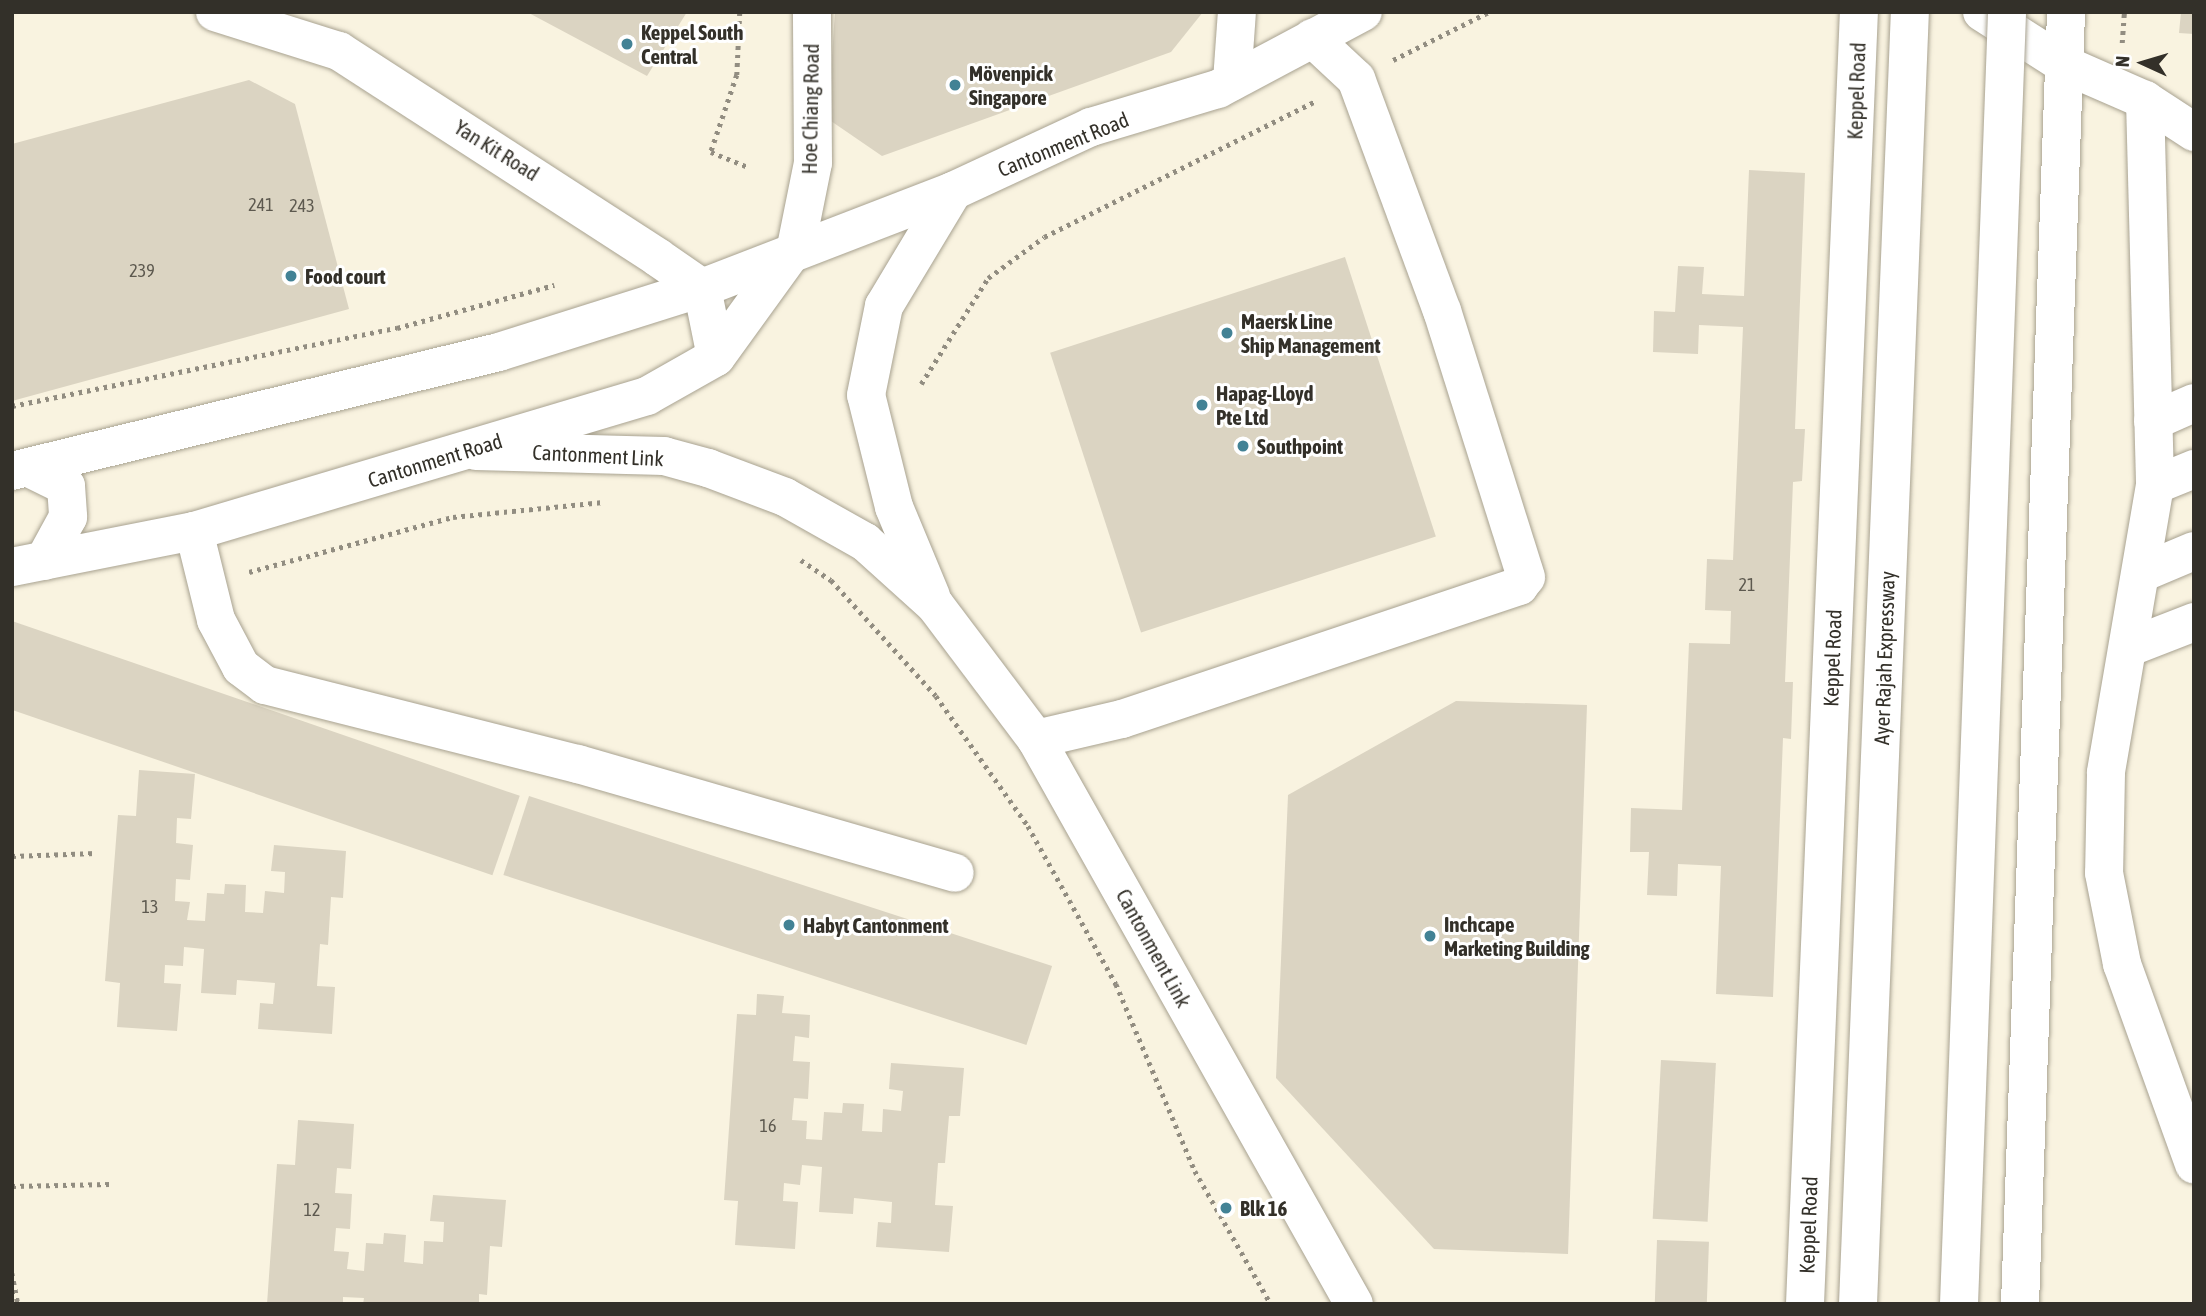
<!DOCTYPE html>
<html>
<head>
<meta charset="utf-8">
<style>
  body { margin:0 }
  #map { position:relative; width:2206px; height:1316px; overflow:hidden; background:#f9f3e0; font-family:"Asap Condensed",sans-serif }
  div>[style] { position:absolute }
  .building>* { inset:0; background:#dbd4c2; transform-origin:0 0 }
  .path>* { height:4.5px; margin-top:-2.25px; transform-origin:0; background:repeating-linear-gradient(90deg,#928d81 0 3.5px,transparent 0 8.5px) }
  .roads { filter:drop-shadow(0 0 2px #a8a290) drop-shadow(0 0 2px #a8a290) }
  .minor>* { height:38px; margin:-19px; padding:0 19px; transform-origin:19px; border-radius:19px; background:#fff }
  .major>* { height:38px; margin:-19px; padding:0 19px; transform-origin:19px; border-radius:19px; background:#fff }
  .highway>* { height:38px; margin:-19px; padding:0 19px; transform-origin:19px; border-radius:19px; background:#fff }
  .bridges { filter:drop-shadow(0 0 2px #a8a290) drop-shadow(0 0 2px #a8a290) }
  .highway-bridge>* { height:38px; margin:-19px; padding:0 19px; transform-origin:19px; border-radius:19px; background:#fff }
  .dots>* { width:19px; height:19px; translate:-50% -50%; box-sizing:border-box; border:4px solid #fff; border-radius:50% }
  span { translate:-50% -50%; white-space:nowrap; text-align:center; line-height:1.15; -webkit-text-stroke:6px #fff; paint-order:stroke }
  .number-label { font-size:18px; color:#5d594f }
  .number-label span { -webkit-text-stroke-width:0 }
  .poi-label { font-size:21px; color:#333029; font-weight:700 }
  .left { translate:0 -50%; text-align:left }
  .street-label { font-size:21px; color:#333029 }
  .frame { position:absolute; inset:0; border:14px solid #333029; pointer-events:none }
  .north { position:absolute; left:2108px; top:28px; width:70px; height:70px; -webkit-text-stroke:5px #fff; paint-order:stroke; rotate:274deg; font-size:19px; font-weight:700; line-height:28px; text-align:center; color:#333029 }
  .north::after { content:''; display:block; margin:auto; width:24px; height:32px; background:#333029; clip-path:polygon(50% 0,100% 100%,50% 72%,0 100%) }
</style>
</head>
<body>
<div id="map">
  <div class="building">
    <div style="clip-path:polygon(527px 12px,687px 12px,647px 76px)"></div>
    <div style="clip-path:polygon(835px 12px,1203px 12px,1171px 52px,882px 156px,828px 119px)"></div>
    <div style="clip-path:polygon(2181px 12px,2194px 12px,2194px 34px,2179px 33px)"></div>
    <div style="clip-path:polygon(249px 80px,295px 104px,349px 309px,12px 401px,12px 144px)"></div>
    <div style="clip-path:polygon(1749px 170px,1805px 173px,1795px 429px,1805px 429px,1802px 481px,1793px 482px,1785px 682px,1793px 682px,1791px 739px,1783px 738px,1773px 997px,1716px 994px,1721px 866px,1678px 864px,1677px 896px,1647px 895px,1649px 852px,1630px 852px,1631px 808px,1682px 810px,1689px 643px,1730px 644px,1731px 611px,1705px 610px,1707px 559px,1733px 560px,1743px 327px,1699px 325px,1698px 354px,1653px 352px,1654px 311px,1675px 312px,1678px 266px,1704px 267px,1702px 294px,1744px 296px)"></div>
    <div style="left:1345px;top:257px;width:294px;height:310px;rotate:72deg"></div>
    <div style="left:12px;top:621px;width:537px;height:84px;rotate:19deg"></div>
    <div style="clip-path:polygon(1456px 701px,1587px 705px,1568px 1254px,1434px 1249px,1276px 1078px,1288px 795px)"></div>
    <div style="clip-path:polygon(139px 770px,195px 774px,191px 819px,177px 818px,176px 843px,193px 845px,190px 880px,176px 879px,175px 901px,190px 902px,187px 920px,205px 921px,207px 893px,224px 894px,225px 884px,246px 885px,245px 912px,263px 913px,265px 891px,284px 893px,285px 872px,271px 871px,274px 845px,346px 851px,343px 898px,331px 897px,328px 945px,320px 944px,317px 986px,335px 987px,332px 1034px,258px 1029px,260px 1003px,273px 1004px,275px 983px,237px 980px,236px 995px,201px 993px,204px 949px,184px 947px,183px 966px,165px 965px,164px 983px,181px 984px,177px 1031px,117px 1027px,120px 983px,105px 981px,118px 815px,136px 816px)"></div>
    <div style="left:529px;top:796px;width:550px;height:83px;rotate:18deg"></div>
    <div style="clip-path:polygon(757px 994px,784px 996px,782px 1013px,810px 1015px,809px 1038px,795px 1036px,793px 1061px,810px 1062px,808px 1099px,794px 1098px,792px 1120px,807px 1121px,806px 1139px,822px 1140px,824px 1112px,842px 1113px,843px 1103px,864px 1104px,862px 1131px,882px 1132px,883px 1109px,901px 1111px,903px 1091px,889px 1089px,891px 1063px,964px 1068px,960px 1116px,949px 1116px,945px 1163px,938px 1163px,935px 1205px,953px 1206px,949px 1252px,876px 1247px,878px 1222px,891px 1223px,892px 1202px,854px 1198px,853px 1214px,819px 1212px,822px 1167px,802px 1165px,800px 1185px,784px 1183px,783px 1201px,798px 1202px,795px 1249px,735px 1245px,738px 1201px,724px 1200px,737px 1014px,756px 1015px)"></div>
    <div style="left:1661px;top:1060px;width:55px;height:159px;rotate:3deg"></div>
    <div style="clip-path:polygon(298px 1120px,354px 1124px,351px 1169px,337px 1168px,335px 1193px,352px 1194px,350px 1229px,336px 1228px,334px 1251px,349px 1252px,347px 1269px,364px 1271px,366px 1243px,383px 1244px,384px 1233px,406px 1235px,404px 1262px,423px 1264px,424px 1241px,443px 1242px,444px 1222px,430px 1221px,433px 1195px,506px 1200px,502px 1247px,490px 1246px,487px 1295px,479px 1294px,479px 1304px,363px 1304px,364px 1298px,343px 1297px,343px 1304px,267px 1304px,277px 1164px,295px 1165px)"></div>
    <div style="left:1657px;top:1240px;width:52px;height:64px;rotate:2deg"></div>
  </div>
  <div class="path">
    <div style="left:740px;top:12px;width:63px;rotate:92.7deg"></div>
    <div style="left:737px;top:75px;width:81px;rotate:108.7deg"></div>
    <div style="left:711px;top:152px;width:38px;rotate:22deg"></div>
    <div style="left:2122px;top:43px;width:31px;rotate:-86deg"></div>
    <div style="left:1393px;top:60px;width:107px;rotate:-26.6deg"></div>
    <div style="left:921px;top:384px;width:125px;rotate:-57.7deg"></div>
    <div style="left:988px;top:278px;width:69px;rotate:-36.2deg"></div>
    <div style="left:1044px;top:237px;width:305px;rotate:-26.6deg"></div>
    <div style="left:12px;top:406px;width:393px;rotate:-11.5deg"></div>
    <div style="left:397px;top:328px;width:163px;rotate:-15.3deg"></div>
    <div style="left:801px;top:560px;width:36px;rotate:34deg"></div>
    <div style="left:831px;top:580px;width:156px;rotate:47.8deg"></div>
    <div style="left:936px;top:696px;width:159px;rotate:54.7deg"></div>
    <div style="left:1028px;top:826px;width:181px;rotate:60.9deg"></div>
    <div style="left:1116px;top:984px;width:203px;rotate:67.1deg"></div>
    <div style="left:1195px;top:1171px;width:153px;rotate:60.3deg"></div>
    <div style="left:249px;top:572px;width:211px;rotate:-15.1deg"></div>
    <div style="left:453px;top:517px;width:151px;rotate:-5.7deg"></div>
    <div style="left:12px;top:856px;width:84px;rotate:-2deg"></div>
    <div style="left:12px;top:1186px;width:98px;rotate:-1.2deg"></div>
    <div style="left:12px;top:1273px;width:32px;rotate:79deg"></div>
  </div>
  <div class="roads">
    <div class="minor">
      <div style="left:215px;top:12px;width:130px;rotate:17.5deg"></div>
      <div style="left:339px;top:51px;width:379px;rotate:32.9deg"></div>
      <div style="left:657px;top:257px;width:55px;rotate:34.6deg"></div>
      <div style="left:702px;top:288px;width:70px;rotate:78.5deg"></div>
      <div style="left:2065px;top:65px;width:87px;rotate:23.6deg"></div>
      <div style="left:2145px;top:100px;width:385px;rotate:88.5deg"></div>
      <div style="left:2155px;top:485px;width:292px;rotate:99.7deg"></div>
      <div style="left:2106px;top:773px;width:100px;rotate:91.1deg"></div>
      <div style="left:2104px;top:873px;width:93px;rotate:78.8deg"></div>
      <div style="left:2122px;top:964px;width:213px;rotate:70.2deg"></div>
      <div style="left:1232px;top:81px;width:69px;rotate:-85.9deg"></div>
      <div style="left:2145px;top:100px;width:59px;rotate:33.1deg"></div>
      <div style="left:796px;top:247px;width:86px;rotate:-78.6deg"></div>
      <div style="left:813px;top:163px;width:151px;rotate:-90.4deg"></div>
      <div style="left:2153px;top:421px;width:45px;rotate:-23.7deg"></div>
      <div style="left:476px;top:451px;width:188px;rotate:1.5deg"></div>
      <div style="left:664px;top:456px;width:46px;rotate:15.3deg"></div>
      <div style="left:708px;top:468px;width:82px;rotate:20.6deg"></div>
      <div style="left:785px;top:497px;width:92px;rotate:29.4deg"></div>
      <div style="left:865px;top:542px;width:94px;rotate:42deg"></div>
      <div style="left:935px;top:605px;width:168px;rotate:53deg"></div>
      <div style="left:1036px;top:739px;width:648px;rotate:60.63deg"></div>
      <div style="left:2155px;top:485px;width:42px;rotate:-22.3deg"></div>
      <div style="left:194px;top:531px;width:92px;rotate:76.1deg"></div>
      <div style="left:216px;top:620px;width:53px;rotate:62deg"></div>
      <div style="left:241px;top:667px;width:30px;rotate:37deg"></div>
      <div style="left:265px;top:685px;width:323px;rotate:14.2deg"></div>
      <div style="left:578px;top:764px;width:392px;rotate:16.1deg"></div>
      <div style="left:2144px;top:572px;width:54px;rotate:-22.8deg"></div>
      <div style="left:931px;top:596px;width:96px;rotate:-112.6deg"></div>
      <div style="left:894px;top:507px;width:115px;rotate:-104deg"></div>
      <div style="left:866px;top:395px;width:91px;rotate:-78.6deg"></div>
      <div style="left:884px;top:306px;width:134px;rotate:-59deg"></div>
      <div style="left:2130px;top:647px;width:69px;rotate:-21.3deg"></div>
      <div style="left:1036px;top:739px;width:88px;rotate:-13.1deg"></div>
      <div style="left:1122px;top:719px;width:419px;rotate:-18.5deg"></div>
      <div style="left:1519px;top:586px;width:11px;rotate:-52deg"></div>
      <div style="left:1526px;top:577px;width:279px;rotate:-107.5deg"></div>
      <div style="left:1442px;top:311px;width:247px;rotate:-110.3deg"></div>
      <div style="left:1356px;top:79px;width:60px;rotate:-137deg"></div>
    </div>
    <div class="major">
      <div style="left:1982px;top:12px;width:98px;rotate:32.6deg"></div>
      <div style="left:31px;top:469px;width:39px;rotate:26deg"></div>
      <div style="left:66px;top:486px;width:31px;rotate:86deg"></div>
      <div style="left:68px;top:517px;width:50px;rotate:118.6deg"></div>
      <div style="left:12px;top:471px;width:501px;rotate:-13.73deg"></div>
      <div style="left:499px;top:352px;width:213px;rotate:-17.5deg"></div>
      <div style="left:702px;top:288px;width:269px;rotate:-21.1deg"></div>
      <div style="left:953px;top:191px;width:152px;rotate:-24.9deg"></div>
      <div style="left:1091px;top:127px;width:133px;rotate:-16.7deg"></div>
      <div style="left:1218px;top:89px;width:164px;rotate:-28deg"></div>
      <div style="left:12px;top:567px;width:186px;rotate:-11.2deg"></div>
      <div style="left:194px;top:531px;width:473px;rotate:-16.6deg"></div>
      <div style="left:647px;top:396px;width:79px;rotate:-29.5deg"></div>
      <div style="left:716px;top:357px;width:135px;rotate:-54.1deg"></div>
    </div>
    <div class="highway">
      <div style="left:1805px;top:1304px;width:1293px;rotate:-87.61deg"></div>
      <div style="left:1858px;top:1304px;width:1293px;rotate:-87.7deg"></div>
      <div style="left:2020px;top:1304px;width:1293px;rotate:-87.96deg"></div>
    </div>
  </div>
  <div class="bridges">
    <div class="highway-bridge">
      <div style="left:1959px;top:1304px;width:1293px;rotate:-87.87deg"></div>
    </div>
  </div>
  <div class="dots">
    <div style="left:627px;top:44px;background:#428295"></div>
    <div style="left:955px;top:85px;background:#428295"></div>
    <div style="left:291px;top:276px;background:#428295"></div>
    <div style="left:1227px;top:333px;background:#428295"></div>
    <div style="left:1202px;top:405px;background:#428295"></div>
    <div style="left:1243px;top:446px;background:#428295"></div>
    <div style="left:789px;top:925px;background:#428295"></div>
    <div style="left:1430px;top:936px;background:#428295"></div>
    <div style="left:1226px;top:1208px;background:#428295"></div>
  </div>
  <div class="number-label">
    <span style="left:261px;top:205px">241</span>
    <span style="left:302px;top:206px">243</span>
    <span style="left:142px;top:271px">239</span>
    <span style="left:1747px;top:585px">21</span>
    <span style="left:150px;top:907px">13</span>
    <span style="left:768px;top:1126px">16</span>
    <span style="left:312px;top:1210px">12</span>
  </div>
  <div class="poi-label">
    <span class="left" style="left:641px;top:44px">Keppel South<br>Central</span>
    <span class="left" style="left:969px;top:85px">Mövenpick<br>Singapore</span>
    <span class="left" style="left:305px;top:276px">Food court</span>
    <span class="left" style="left:1241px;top:333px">Maersk Line<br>Ship Management</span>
    <span class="left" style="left:1216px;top:405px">Hapag-Lloyd<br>Pte Ltd</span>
    <span class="left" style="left:1257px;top:446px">Southpoint</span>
    <span class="left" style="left:1444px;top:936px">Inchcape<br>Marketing Building</span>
    <span class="left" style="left:803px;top:925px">Habyt Cantonment</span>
    <span class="left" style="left:1240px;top:1208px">Blk 16</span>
  </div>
  <div class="street-label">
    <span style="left:1856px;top:91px;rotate:-88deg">Keppel Road</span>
    <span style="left:810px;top:109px;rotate:-89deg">Hoe Chiang Road</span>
    <span style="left:1063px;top:144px;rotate:-22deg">Cantonment Road</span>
    <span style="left:497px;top:150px;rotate:32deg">Yan Kit Road</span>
    <span style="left:598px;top:455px;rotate:3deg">Cantonment Link</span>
    <span style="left:435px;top:460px;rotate:-17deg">Cantonment Road</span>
    <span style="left:1832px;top:658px;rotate:-88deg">Keppel Road</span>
    <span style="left:1884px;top:658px;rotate:-88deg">Ayer Rajah Expressway</span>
    <span style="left:1154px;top:948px;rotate:61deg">Cantonment Link</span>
    <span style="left:1808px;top:1225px;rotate:-88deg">Keppel Road</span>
  </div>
  <div class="frame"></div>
  <div class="north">N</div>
</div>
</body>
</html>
